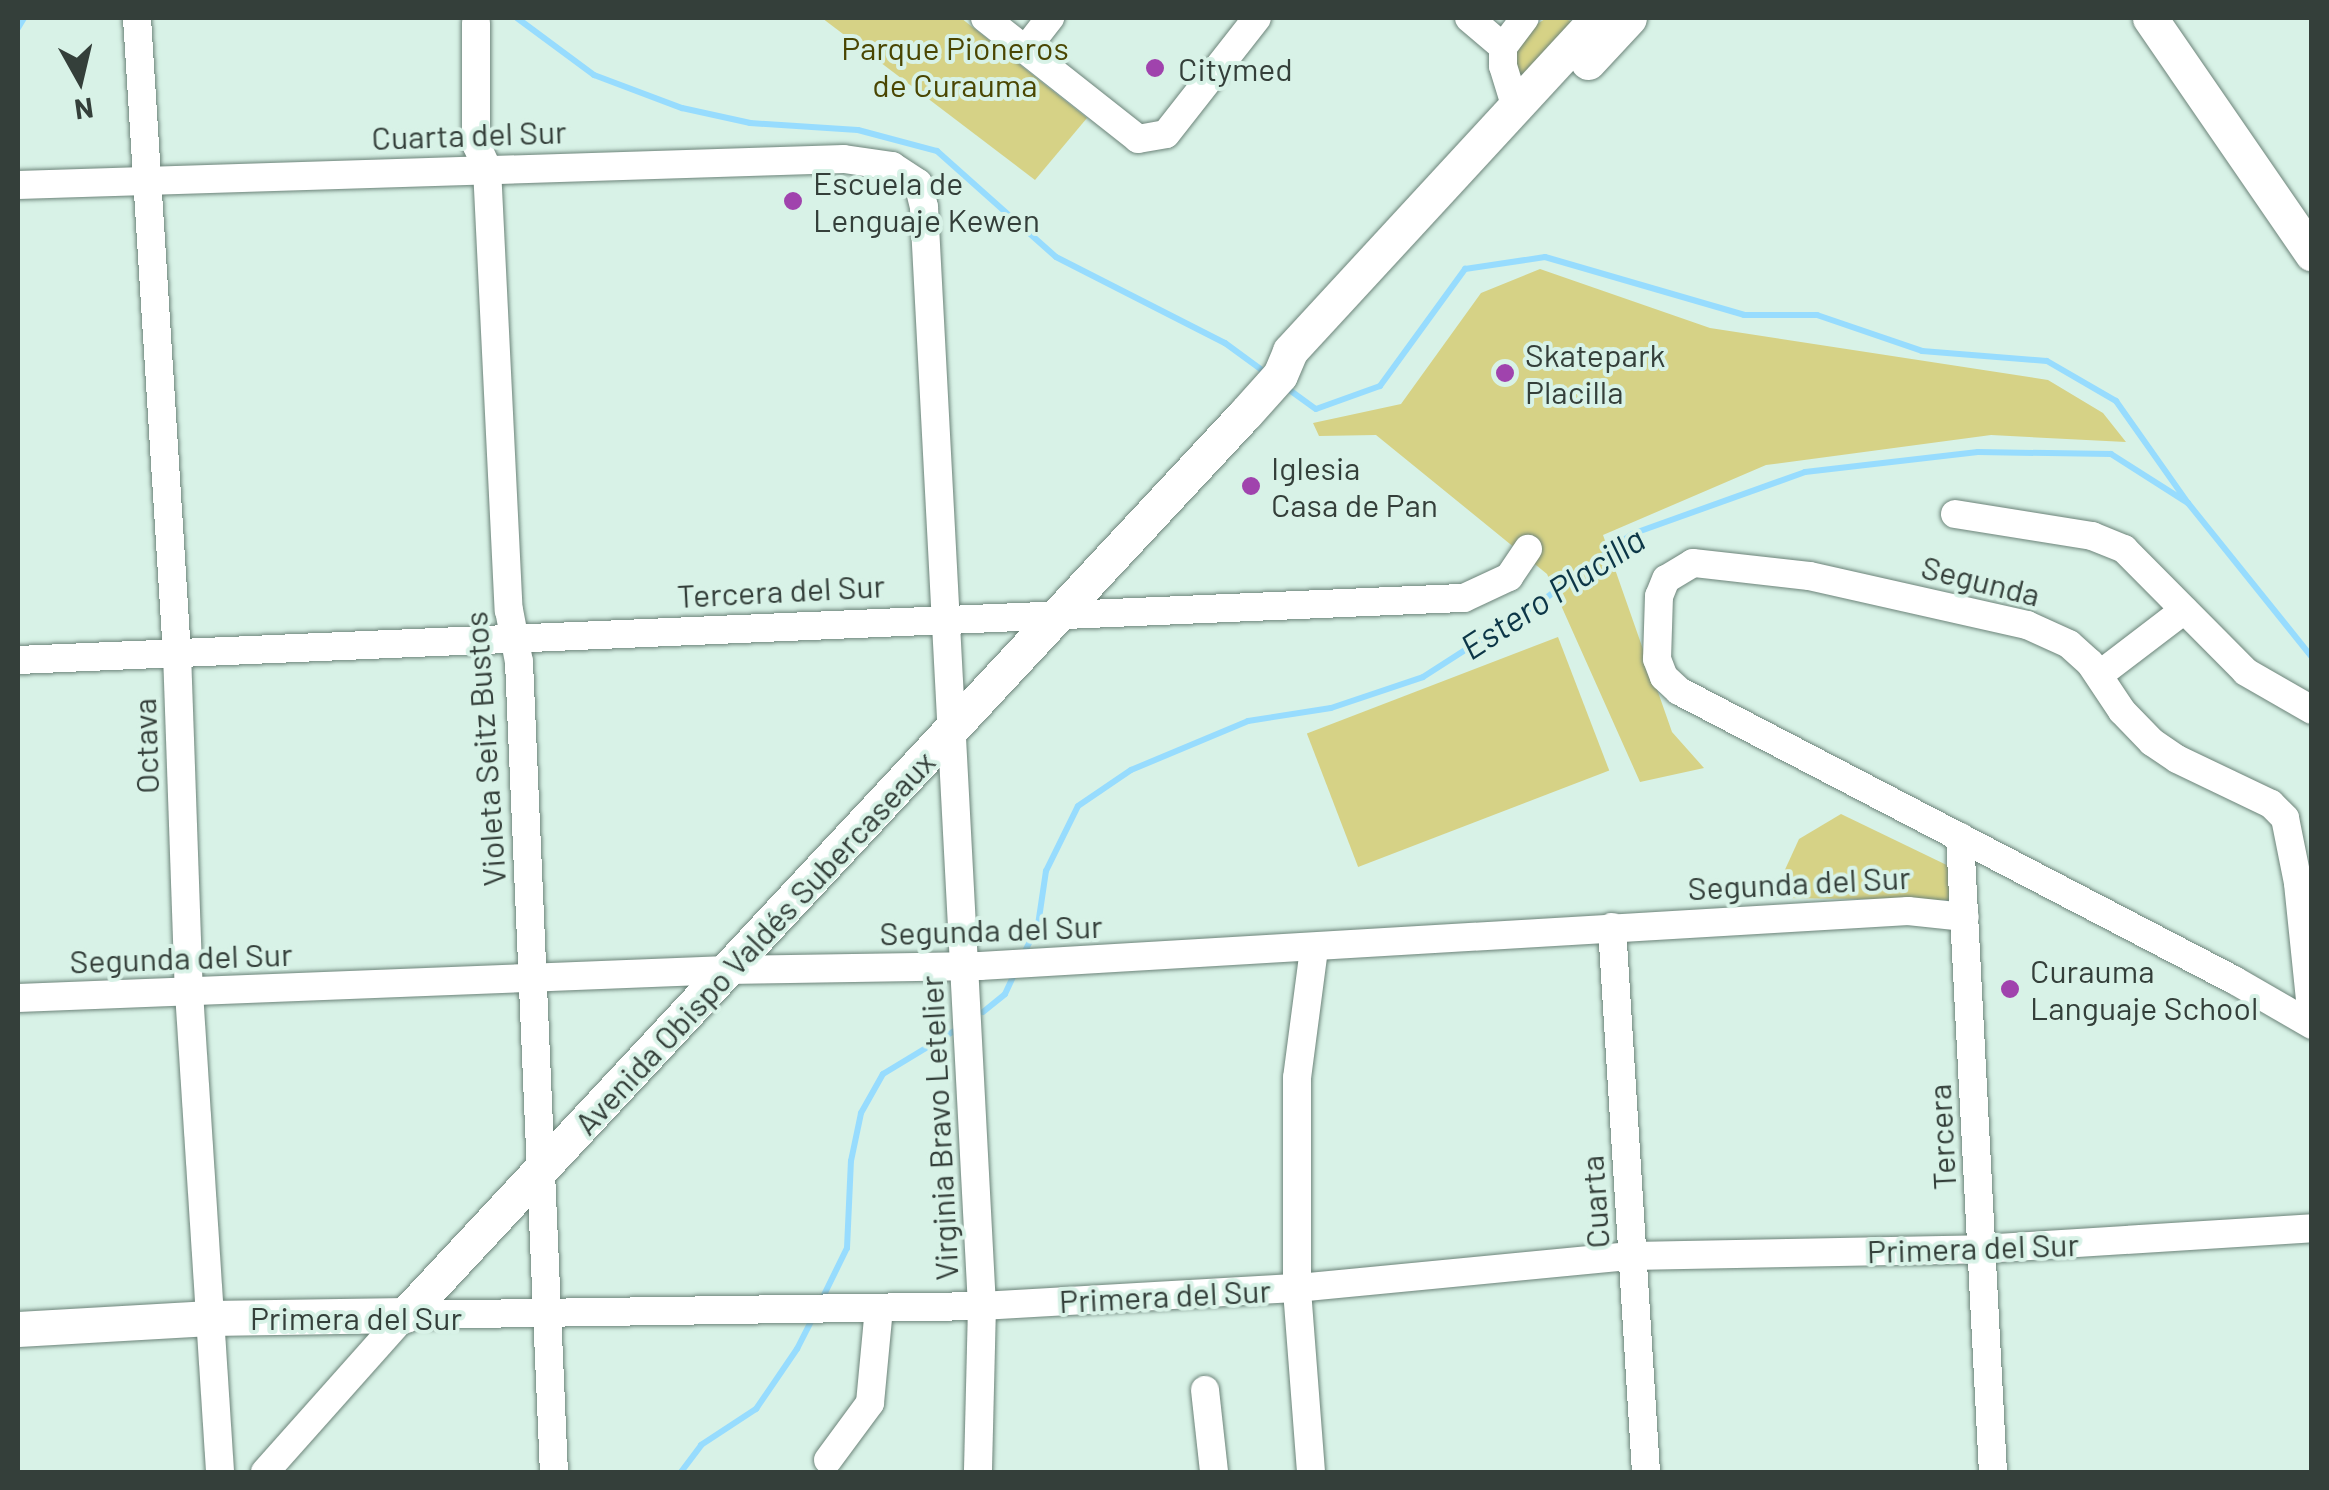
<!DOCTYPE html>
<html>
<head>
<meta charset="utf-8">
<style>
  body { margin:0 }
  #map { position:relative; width:2329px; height:1490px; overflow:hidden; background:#d8f2e7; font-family:Barlow,sans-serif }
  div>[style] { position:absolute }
  .green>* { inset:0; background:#d6d286; transform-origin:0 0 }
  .stream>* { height:6px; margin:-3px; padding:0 3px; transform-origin:3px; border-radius:3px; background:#97dcfe }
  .roads { filter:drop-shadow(0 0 2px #6c8379) drop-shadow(0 0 2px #6c8379) }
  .minor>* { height:28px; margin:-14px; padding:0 14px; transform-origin:14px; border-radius:14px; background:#fff }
  .major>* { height:35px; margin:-17.5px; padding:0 17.5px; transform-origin:17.5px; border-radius:17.5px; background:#fff }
  .dots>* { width:28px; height:28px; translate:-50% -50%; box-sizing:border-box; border:5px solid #d8f2e7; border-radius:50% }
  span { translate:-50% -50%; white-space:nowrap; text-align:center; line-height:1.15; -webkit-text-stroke:8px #d8f2e7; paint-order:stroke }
  .park-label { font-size:32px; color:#4a4602 }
  .poi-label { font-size:32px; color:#343f3a }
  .left { translate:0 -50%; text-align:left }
  .street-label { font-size:32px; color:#343f3a }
  .water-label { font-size:35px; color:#0c3647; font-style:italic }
  .frame { position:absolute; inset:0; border:20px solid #343f3a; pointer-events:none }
  .north { position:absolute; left:30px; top:30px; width:100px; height:100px; -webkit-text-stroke:8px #d8f2e7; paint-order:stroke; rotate:172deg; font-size:28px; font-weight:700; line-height:40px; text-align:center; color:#343f3a }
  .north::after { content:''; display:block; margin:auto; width:35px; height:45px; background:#343f3a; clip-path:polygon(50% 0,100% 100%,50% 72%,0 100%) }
</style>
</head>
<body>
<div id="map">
  <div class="green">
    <div style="clip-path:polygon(822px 18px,961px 18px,1087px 118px,1035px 180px)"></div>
    <div style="clip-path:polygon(1563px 18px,1581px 25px,1518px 78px,1514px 52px,1523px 33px,1545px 19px)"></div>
    <div style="clip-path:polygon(1540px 269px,1710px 328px,2048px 380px,2103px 413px,2126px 442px,1991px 435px,1766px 465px,1603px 535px,1672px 732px,1704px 768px,1640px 782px,1547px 574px,1376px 435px,1319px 436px,1313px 423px,1401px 404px,1481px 293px)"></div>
    <div style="left:1558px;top:637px;width:143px;height:269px;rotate:69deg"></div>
    <div style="clip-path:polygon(1841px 814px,1957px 870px,1951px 900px,1772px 898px,1799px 839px)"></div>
  </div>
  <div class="stream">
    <div style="left:517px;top:18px;width:96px;rotate:36.5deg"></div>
    <div style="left:594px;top:75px;width:94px;rotate:20.6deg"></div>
    <div style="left:682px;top:108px;width:70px;rotate:12.4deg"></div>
    <div style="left:750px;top:123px;width:108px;rotate:3.7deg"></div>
    <div style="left:858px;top:130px;width:82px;rotate:14.9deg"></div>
    <div style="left:937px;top:151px;width:159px;rotate:41.7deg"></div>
    <div style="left:1056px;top:257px;width:190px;rotate:27deg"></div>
    <div style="left:1225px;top:343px;width:51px;rotate:36.2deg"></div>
    <div style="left:18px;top:28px;width:12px;rotate:-59deg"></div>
    <div style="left:1284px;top:386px;width:39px;rotate:36deg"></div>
    <div style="left:1316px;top:409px;width:68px;rotate:-19.8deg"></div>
    <div style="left:1380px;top:386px;width:145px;rotate:-54deg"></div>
    <div style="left:1465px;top:269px;width:81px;rotate:-8.5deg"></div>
    <div style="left:1545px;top:257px;width:207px;rotate:16.2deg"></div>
    <div style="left:1744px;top:315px;width:73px"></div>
    <div style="left:1817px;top:315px;width:111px;rotate:18.9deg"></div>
    <div style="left:1922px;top:351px;width:125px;rotate:4.6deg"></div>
    <div style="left:2047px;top:361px;width:80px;rotate:30.1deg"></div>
    <div style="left:2116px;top:401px;width:125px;rotate:54.8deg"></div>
    <div style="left:1023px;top:955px;width:34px;rotate:-63deg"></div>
    <div style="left:1038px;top:925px;width:55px;rotate:-81.6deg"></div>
    <div style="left:1046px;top:871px;width:72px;rotate:-63.8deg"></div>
    <div style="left:1078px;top:806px;width:64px;rotate:-34.2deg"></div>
    <div style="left:1131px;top:770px;width:127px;rotate:-22.7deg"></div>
    <div style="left:1248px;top:721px;width:84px;rotate:-8.9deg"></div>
    <div style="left:1331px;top:708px;width:97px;rotate:-18.6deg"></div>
    <div style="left:1423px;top:677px;width:146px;rotate:-32.7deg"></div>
    <div style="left:1546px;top:598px;width:107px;rotate:-36.7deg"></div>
    <div style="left:1632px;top:534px;width:184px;rotate:-19.7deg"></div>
    <div style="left:1805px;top:472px;width:174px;rotate:-6.6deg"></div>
    <div style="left:1978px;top:452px;width:133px;rotate:0.9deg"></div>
    <div style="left:2111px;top:454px;width:91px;rotate:32.5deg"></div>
    <div style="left:2188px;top:503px;width:198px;rotate:51.2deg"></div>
    <div style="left:983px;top:1012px;width:28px;rotate:-39deg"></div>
    <div style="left:1005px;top:994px;width:26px;rotate:-65deg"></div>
    <div style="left:821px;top:1301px;width:59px;rotate:-63.9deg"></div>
    <div style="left:847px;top:1248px;width:87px;rotate:-87.4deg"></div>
    <div style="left:851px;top:1161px;width:49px;rotate:-78.2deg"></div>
    <div style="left:861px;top:1113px;width:45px;rotate:-60.6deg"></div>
    <div style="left:883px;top:1074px;width:83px;rotate:-31.2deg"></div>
    <div style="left:681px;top:1472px;width:34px;rotate:-53deg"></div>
    <div style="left:701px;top:1445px;width:66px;rotate:-33.2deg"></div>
    <div style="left:756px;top:1409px;width:73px;rotate:-55.7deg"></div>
    <div style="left:797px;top:1349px;width:36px;rotate:-63deg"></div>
  </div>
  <div class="roads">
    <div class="minor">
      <div style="left:137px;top:18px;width:636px;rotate:86.4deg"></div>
      <div style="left:177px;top:653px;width:339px;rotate:88deg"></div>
      <div style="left:189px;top:992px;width:481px;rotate:86.3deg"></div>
      <div style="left:985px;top:18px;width:195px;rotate:38.3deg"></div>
      <div style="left:1138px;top:139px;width:28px;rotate:-10deg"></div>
      <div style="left:1166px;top:134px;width:147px;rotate:-51.9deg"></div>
      <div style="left:1469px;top:18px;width:45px;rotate:40.5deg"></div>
      <div style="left:476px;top:23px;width:121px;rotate:90deg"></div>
      <div style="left:476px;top:144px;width:26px;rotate:65deg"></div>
      <div style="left:487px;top:168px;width:443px;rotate:87.2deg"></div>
      <div style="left:509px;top:610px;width:53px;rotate:79.1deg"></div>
      <div style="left:519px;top:662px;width:811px;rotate:87.53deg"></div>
      <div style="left:1025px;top:50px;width:41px;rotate:-52deg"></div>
      <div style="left:1516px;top:108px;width:44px;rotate:-107.2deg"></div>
      <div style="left:1503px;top:66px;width:19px;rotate:-90deg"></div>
      <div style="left:1503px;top:47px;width:36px;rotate:-53deg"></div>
      <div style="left:18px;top:185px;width:826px;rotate:-1.8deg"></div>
      <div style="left:844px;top:159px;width:49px;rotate:8.3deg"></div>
      <div style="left:892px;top:166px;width:31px;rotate:33deg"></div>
      <div style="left:918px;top:183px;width:25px;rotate:76deg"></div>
      <div style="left:924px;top:207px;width:1101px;rotate:86.98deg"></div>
      <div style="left:982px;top:1306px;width:166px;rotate:91.4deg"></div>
      <div style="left:1955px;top:514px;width:139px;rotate:9.1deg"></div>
      <div style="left:2092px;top:536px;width:35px;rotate:22deg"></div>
      <div style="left:2124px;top:549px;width:173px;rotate:45.2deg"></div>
      <div style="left:2246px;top:672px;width:76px;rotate:29.9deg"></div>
      <div style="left:18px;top:660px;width:1447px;rotate:-2.46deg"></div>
      <div style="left:1464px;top:598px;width:50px;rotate:-25deg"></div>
      <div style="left:1509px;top:577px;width:34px;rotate:-56deg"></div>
      <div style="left:2099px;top:675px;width:107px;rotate:-37.4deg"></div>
      <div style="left:1960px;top:837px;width:636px;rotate:87.03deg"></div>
      <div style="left:1612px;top:927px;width:546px;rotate:86.43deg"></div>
      <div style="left:18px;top:998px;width:710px;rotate:-2.26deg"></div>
      <div style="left:727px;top:970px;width:253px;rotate:-0.9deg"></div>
      <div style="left:980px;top:966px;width:930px;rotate:-3.39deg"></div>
      <div style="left:1908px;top:911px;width:57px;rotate:6deg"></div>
      <div style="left:2312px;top:1019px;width:137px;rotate:-95.9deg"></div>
      <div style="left:2298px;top:883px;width:66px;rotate:-101.3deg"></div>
      <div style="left:2285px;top:818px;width:20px;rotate:-135deg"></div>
      <div style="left:2271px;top:804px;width:104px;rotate:-154.4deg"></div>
      <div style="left:2177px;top:759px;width:30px;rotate:-146deg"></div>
      <div style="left:2152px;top:742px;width:43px;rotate:-134.1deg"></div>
      <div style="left:2122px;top:711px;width:58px;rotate:-123.7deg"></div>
      <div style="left:2090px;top:663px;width:28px;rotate:-138deg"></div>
      <div style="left:2069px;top:644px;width:46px;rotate:-155.7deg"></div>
      <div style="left:2027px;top:625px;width:223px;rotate:-167.3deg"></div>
      <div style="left:1809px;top:576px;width:117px;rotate:-173.6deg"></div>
      <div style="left:1693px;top:563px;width:31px;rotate:149deg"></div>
      <div style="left:1666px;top:579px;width:18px;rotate:112deg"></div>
      <div style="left:1659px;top:596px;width:63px;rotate:91.8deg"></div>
      <div style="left:1657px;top:659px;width:19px;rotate:69deg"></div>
      <div style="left:1664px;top:677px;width:21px;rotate:43deg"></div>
      <div style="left:1679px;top:691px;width:626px;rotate:27.51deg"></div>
      <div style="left:2234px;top:980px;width:90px;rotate:30deg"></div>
      <div style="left:1205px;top:1390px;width:82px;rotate:83.7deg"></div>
      <div style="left:828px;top:1460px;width:71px;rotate:-53.6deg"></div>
      <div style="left:870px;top:1403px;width:95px;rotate:-84.6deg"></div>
      <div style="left:265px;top:1472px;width:210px;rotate:-48.3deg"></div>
      <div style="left:405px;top:1315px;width:577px;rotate:-0.89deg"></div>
      <div style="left:982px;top:1306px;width:316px;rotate:-3.3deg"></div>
      <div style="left:1297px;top:1288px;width:337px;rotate:-5.5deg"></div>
      <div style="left:1632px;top:1256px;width:350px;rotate:-1.1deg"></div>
      <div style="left:1982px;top:1249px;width:331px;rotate:-3.6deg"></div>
      <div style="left:1311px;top:1472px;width:185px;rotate:-94.4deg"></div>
      <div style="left:1297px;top:1288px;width:210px;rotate:-90deg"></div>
      <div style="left:1297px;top:1078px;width:130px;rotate:-82.5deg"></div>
    </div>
    <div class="major">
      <div style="left:2150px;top:18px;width:286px;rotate:55.5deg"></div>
      <div style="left:1588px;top:62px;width:60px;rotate:-47deg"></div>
      <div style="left:18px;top:1329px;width:192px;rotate:-3.3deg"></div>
      <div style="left:210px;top:1318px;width:195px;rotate:-0.9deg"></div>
      <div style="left:405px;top:1315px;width:1232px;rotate:-47.01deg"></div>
      <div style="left:1245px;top:414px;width:52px;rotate:-48.1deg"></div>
      <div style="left:1280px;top:375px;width:26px;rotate:-67deg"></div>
      <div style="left:1290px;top:351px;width:453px;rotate:-47.3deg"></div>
    </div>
  </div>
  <div class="dots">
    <div style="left:1155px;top:68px;background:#a043ad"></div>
    <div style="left:793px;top:201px;background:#a043ad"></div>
    <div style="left:1505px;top:373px;background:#a043ad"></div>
    <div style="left:1251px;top:486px;background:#a043ad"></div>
    <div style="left:2010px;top:989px;background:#a043ad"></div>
  </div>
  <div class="park-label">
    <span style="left:955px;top:66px">Parque Pioneros<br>de Curauma</span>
  </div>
  <div class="poi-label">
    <span class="left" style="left:1178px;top:68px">Citymed</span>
    <span class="left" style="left:813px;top:201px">Escuela de<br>Lenguaje Kewen</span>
    <span class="left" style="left:1525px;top:373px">Skatepark<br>Placilla</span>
    <span class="left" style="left:1271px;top:486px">Iglesia<br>Casa de Pan</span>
    <span class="left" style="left:2030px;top:989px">Curauma<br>Languaje School</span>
  </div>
  <div class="street-label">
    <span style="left:469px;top:134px;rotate:-2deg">Cuarta del Sur</span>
    <span style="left:1981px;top:580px;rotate:14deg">Segunda</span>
    <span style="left:781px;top:590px;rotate:-3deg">Tercera del Sur</span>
    <span style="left:145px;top:746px;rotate:-92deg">Octava</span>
    <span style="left:484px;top:749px;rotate:-94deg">Violeta Seitz Bustos</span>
    <span style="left:1799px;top:882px;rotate:-3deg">Segunda del Sur</span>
    <span style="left:991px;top:929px;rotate:-2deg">Segunda del Sur</span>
    <span style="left:754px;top:942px;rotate:-47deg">Avenida Obispo Valdés Subercaseaux</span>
    <span style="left:181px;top:957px;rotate:-2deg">Segunda del Sur</span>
    <span style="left:938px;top:1128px;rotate:-93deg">Virginia Bravo Letelier</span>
    <span style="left:1941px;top:1137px;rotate:-93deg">Tercera</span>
    <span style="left:1594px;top:1202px;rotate:-94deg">Cuarta</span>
    <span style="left:1973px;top:1247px;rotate:-2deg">Primera del Sur</span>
    <span style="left:1165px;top:1295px;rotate:-3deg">Primera del Sur</span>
    <span style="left:356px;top:1317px">Primera del Sur</span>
  </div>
  <div class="water-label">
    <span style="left:1552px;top:592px;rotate:-33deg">Estero Placilla</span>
  </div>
  <div class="frame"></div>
  <div class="north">N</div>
</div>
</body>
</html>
